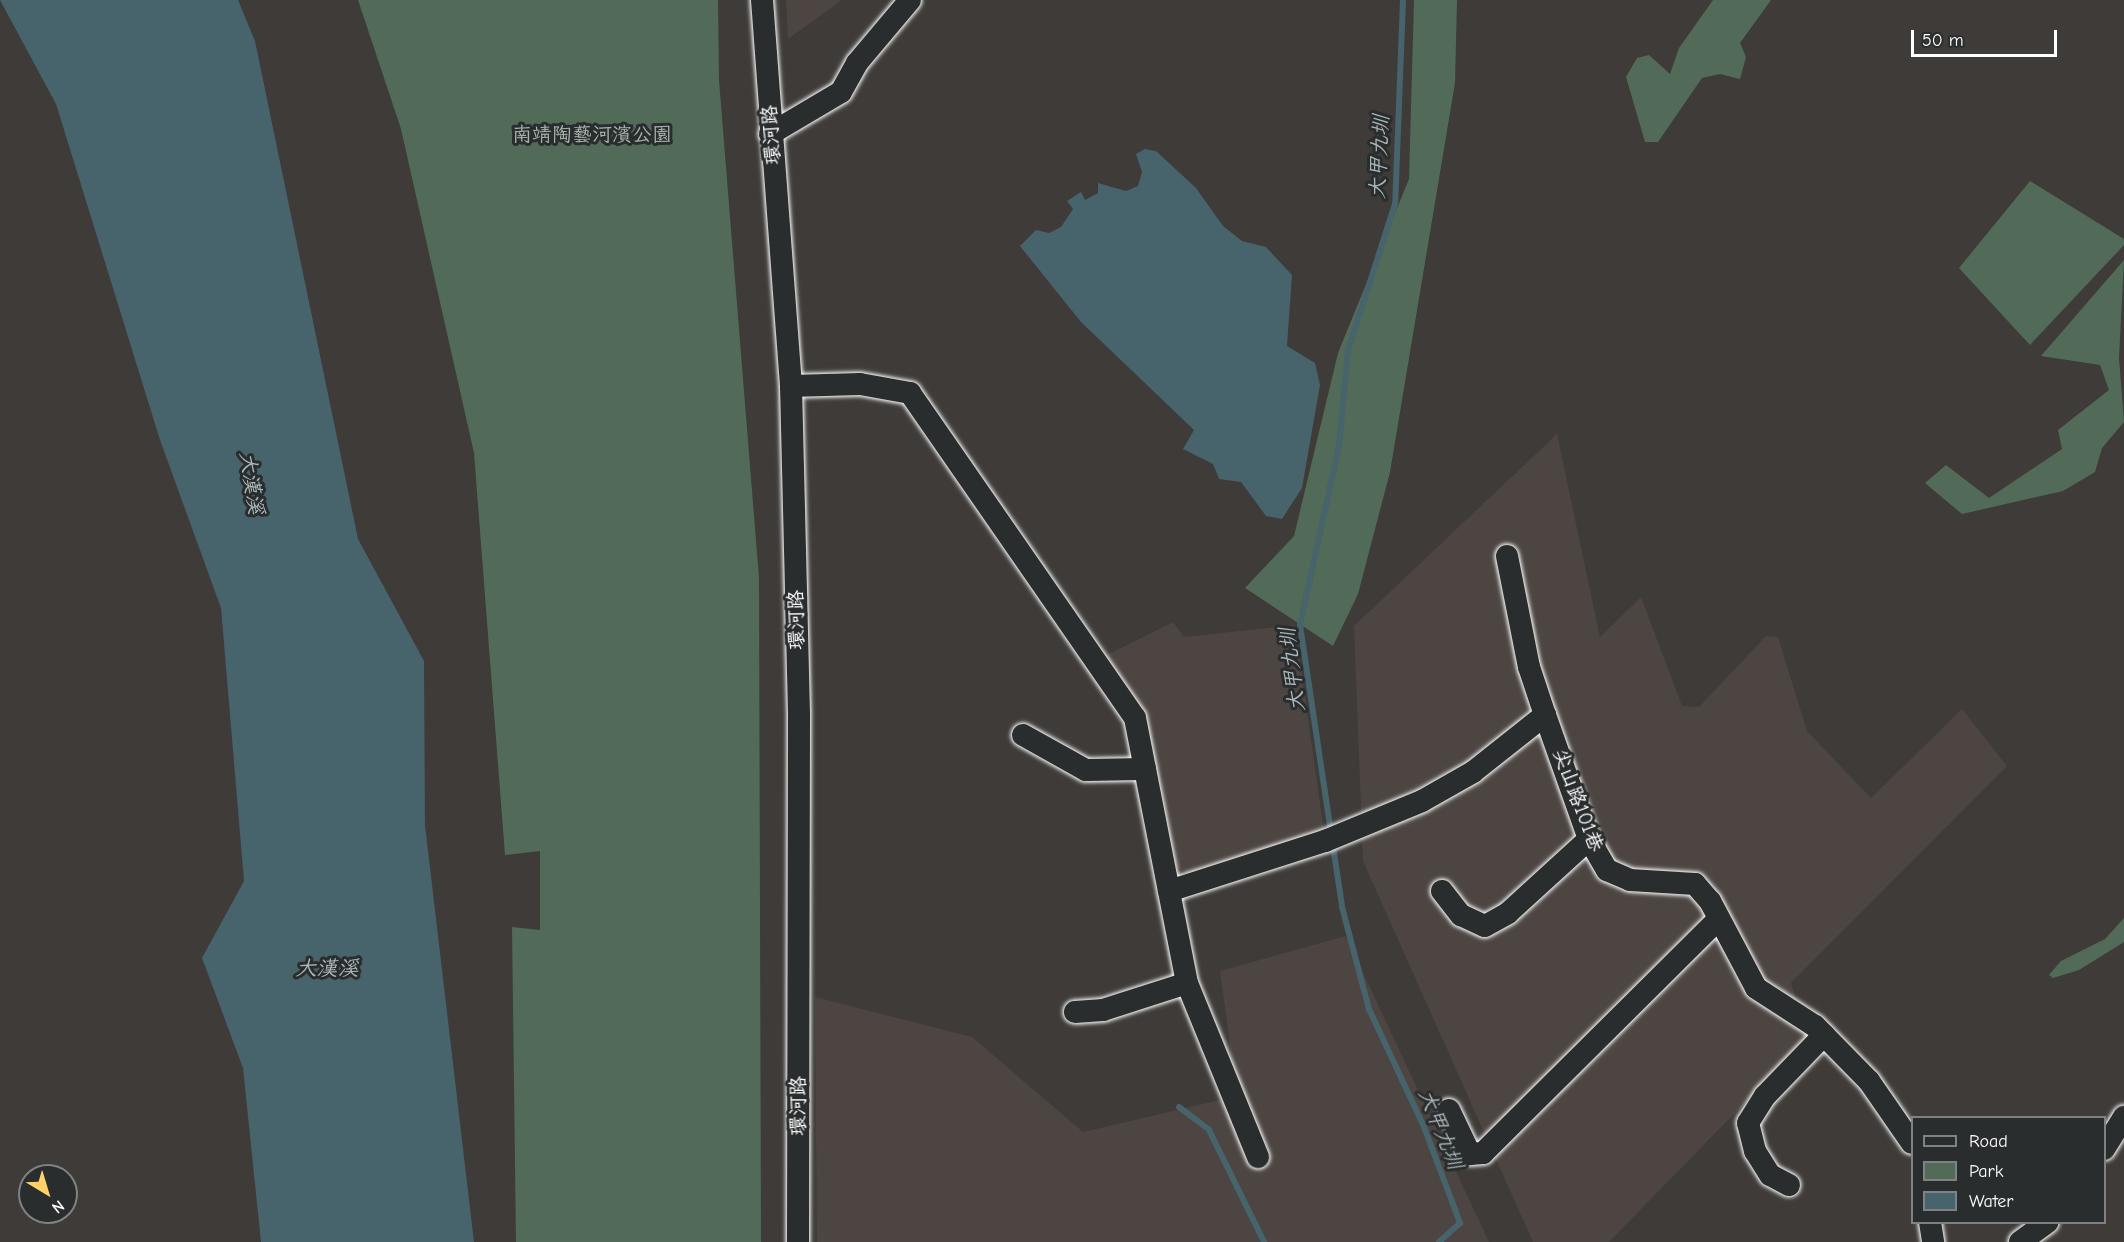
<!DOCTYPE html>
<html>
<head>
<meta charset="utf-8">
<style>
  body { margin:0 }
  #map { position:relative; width:2124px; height:1242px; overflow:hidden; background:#3e3b39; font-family:"Comic Neue","LXGW WenKai TC",sans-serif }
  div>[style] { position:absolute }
  .built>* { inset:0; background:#4c4541 }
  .green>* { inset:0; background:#526b58 }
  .water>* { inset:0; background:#47636b }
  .stream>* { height:6px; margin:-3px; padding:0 3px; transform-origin:3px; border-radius:3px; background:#47636b }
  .roads { filter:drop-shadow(0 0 2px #fff) drop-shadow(0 0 2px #fff) }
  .minor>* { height:22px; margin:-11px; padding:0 11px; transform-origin:11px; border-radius:11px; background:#2a2d2e }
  span { translate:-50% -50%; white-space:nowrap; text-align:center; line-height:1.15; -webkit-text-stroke:6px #2a2d2e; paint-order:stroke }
  .park-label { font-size:20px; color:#a8b5ac }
  .street-label { font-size:20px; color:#fff }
  .water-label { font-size:21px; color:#acb9bc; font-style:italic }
  .legend { position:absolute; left:1911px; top:1116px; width:195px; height:108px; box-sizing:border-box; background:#2a2d2e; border:2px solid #7f8182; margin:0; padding:8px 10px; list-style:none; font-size:18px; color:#fff }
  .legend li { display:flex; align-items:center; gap:12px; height:30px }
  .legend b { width:30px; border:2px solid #7f8182 }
  .north { position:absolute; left:18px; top:1164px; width:60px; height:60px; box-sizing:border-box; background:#2a2d2e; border:2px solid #7f8182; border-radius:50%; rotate:142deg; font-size:16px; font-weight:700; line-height:24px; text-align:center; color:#fff }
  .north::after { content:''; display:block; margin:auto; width:21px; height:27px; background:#ffd166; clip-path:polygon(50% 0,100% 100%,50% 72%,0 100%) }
  .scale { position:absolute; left:1911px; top:30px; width:146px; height:27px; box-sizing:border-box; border:3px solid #fff; border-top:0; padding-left:8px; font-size:18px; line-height:21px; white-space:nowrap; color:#fff; -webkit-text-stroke:4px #2a2d2e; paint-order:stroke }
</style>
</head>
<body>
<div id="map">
  <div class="built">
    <div style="clip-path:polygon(786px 0,842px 0,788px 39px)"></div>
    <div style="clip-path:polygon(1557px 434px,1600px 637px,1641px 597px,1682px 706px,1699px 707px,1766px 636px,1778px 637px,1807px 731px,1871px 798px,1962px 709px,2007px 766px,1791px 983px,1807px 1039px,1609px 1242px,1533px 1242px,1363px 861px,1354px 626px)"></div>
    <div style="clip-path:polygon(1173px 622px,1184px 637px,1295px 625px,1324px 832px,1192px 874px,1171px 865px,1139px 738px,1101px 658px)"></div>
    <div style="clip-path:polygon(1346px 936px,1489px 1242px,817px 1242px,815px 997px,972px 1037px,1083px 1132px,1237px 1096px,1220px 971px)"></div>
  </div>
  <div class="green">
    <div style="clip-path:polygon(358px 0,718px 0,719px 80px,759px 578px,761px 1242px,516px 1242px,512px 927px,540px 930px,540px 851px,505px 855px,474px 453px,401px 129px)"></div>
    <div style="clip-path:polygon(1414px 0,1457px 0,1455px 83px,1390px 472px,1358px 594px,1333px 646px,1245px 588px,1294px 536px,1338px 353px,1409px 179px)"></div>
    <div style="clip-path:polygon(1713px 0,1771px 0,1740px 43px,1746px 57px,1740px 79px,1720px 74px,1702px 78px,1658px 142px,1645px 142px,1626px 77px,1637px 58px,1649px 55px,1670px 74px,1679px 48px)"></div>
    <div style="clip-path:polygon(2030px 181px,2124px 239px,2124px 245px,2030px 345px,1959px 268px)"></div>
    <div style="clip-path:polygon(2124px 260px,2119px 358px,2124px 422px,2102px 448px,2095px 472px,2063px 491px,1962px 514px,1925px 483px,1946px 465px,1989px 498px,2062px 449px,2058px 430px,2109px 390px,2100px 365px,2041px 356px)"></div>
    <div style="clip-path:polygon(2124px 918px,2124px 942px,2079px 970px,2053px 978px,2049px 975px,2061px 961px,2105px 939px)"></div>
  </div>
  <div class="water">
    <div style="clip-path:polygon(0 0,238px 0,255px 41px,358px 539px,424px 661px,425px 825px,474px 1242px,261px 1242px,243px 1068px,202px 958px,244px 881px,221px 608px,160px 440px,56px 104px)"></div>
    <div style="clip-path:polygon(1145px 149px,1156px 151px,1196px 188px,1223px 226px,1242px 241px,1266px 247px,1292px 275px,1287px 346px,1315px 363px,1320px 385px,1302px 488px,1282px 519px,1266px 516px,1241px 482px,1219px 479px,1213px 464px,1183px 449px,1194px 430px,1081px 322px,1020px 246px,1036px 230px,1049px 233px,1061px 227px,1073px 209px,1067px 201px,1081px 192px,1085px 200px,1098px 193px,1098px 183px,1126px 191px,1138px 186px,1142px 172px,1136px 154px)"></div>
  </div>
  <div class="stream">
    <div style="left:1403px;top:0;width:204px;rotate:92.2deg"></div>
    <div style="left:1395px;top:204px;width:153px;rotate:107.8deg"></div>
    <div style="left:1348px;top:350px;width:96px;rotate:95.4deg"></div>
    <div style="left:1339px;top:446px;width:183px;rotate:102.3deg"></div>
    <div style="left:1300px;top:625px;width:285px;rotate:81.5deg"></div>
    <div style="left:1342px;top:907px;width:106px;rotate:75.2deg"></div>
    <div style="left:1369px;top:1009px;width:130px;rotate:65deg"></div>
    <div style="left:1424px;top:1127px;width:103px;rotate:69.4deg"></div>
    <div style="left:1460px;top:1223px;width:28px;rotate:138deg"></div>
    <div style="left:1179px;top:1107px;width:38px;rotate:37deg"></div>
    <div style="left:1209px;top:1130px;width:125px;rotate:63.8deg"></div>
  </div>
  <div class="roads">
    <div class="minor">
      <div style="left:762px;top:0;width:387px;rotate:85.7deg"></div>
      <div style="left:791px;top:386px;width:330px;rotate:88.6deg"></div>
      <div style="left:799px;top:716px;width:526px;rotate:90.11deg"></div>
      <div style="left:770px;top:134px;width:82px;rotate:-30.6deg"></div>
      <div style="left:841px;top:92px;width:33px;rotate:-61deg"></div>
      <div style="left:857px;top:63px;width:82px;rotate:-49.9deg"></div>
      <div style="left:791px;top:386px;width:69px;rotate:-1.7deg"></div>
      <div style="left:860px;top:384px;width:51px;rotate:10.2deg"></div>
      <div style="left:910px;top:393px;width:395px;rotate:55.3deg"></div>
      <div style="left:1135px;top:718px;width:270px;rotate:78.9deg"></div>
      <div style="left:1187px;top:983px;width:188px;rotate:67.8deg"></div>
      <div style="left:1507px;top:556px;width:113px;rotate:78.8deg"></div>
      <div style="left:1529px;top:667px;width:51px;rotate:71.6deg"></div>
      <div style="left:1023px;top:735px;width:72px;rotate:29.1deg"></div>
      <div style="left:1086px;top:770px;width:59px;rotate:-1deg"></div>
      <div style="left:1169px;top:891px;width:164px;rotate:-17.8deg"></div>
      <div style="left:1325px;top:841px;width:105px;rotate:-22.4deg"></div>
      <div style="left:1422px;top:801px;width:59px;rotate:-29.6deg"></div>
      <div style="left:1473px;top:772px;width:92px;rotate:-38.4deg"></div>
      <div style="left:1545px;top:715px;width:132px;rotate:70.5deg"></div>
      <div style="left:1589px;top:839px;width:36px;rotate:60deg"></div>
      <div style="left:1607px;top:870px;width:25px;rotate:23deg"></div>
      <div style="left:1630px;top:880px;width:65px;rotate:3.5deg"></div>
      <div style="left:1695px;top:884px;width:23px;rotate:49deg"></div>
      <div style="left:1710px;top:901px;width:98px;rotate:62.1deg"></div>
      <div style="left:1756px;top:988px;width:70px;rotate:32.8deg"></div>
      <div style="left:1815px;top:1026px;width:77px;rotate:45.5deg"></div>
      <div style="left:1869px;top:1081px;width:75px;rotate:55.3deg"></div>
      <div style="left:1442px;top:891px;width:31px;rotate:52deg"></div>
      <div style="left:1461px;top:915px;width:26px;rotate:25deg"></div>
      <div style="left:1485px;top:926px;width:26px;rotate:-29deg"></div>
      <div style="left:1508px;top:913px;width:110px;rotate:-42.4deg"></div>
      <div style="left:1075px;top:1012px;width:28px;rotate:-4deg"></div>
      <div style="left:1103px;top:1010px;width:88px;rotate:-17.8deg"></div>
      <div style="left:1449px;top:1110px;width:49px;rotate:64.5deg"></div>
      <div style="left:1470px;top:1154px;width:13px;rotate:-4deg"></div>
      <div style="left:1483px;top:1153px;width:332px;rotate:-44.8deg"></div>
      <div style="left:2104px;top:1149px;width:38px;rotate:-58deg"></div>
      <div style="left:1789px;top:1185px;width:21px;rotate:-152deg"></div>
      <div style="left:1770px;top:1175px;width:28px;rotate:-122deg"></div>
      <div style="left:1755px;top:1151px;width:29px;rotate:-104deg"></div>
      <div style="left:1748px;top:1123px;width:32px;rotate:-58deg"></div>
      <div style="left:1765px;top:1096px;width:85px;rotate:-46deg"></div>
      <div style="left:1930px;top:1222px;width:20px;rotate:81deg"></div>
      <div style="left:2020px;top:1242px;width:34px;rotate:-36deg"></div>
    </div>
  </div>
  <div class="park-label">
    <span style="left:592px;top:134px">南靖陶藝河濱公園</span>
  </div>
  <div class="street-label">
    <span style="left:771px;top:135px;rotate:-94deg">環河路</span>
    <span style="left:796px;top:620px;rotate:-91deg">環河路</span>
    <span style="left:1578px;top:800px;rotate:69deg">尖山路101巷</span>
    <span style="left:798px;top:1106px;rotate:-90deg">環河路</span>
  </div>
  <div class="water-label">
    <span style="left:1379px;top:157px;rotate:-87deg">大甲九圳</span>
    <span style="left:252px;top:483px;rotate:81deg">大漢溪</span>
    <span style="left:1292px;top:670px;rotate:-97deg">大甲九圳</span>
    <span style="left:327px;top:968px">大漢溪</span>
    <span style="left:1441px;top:1129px;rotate:68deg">大甲九圳</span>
  </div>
  <ul class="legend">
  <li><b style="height:8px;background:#2a2d2e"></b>Road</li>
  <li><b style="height:16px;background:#526b58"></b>Park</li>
  <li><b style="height:16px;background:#47636b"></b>Water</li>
  </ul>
  <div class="north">N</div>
  <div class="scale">50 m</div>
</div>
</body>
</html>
